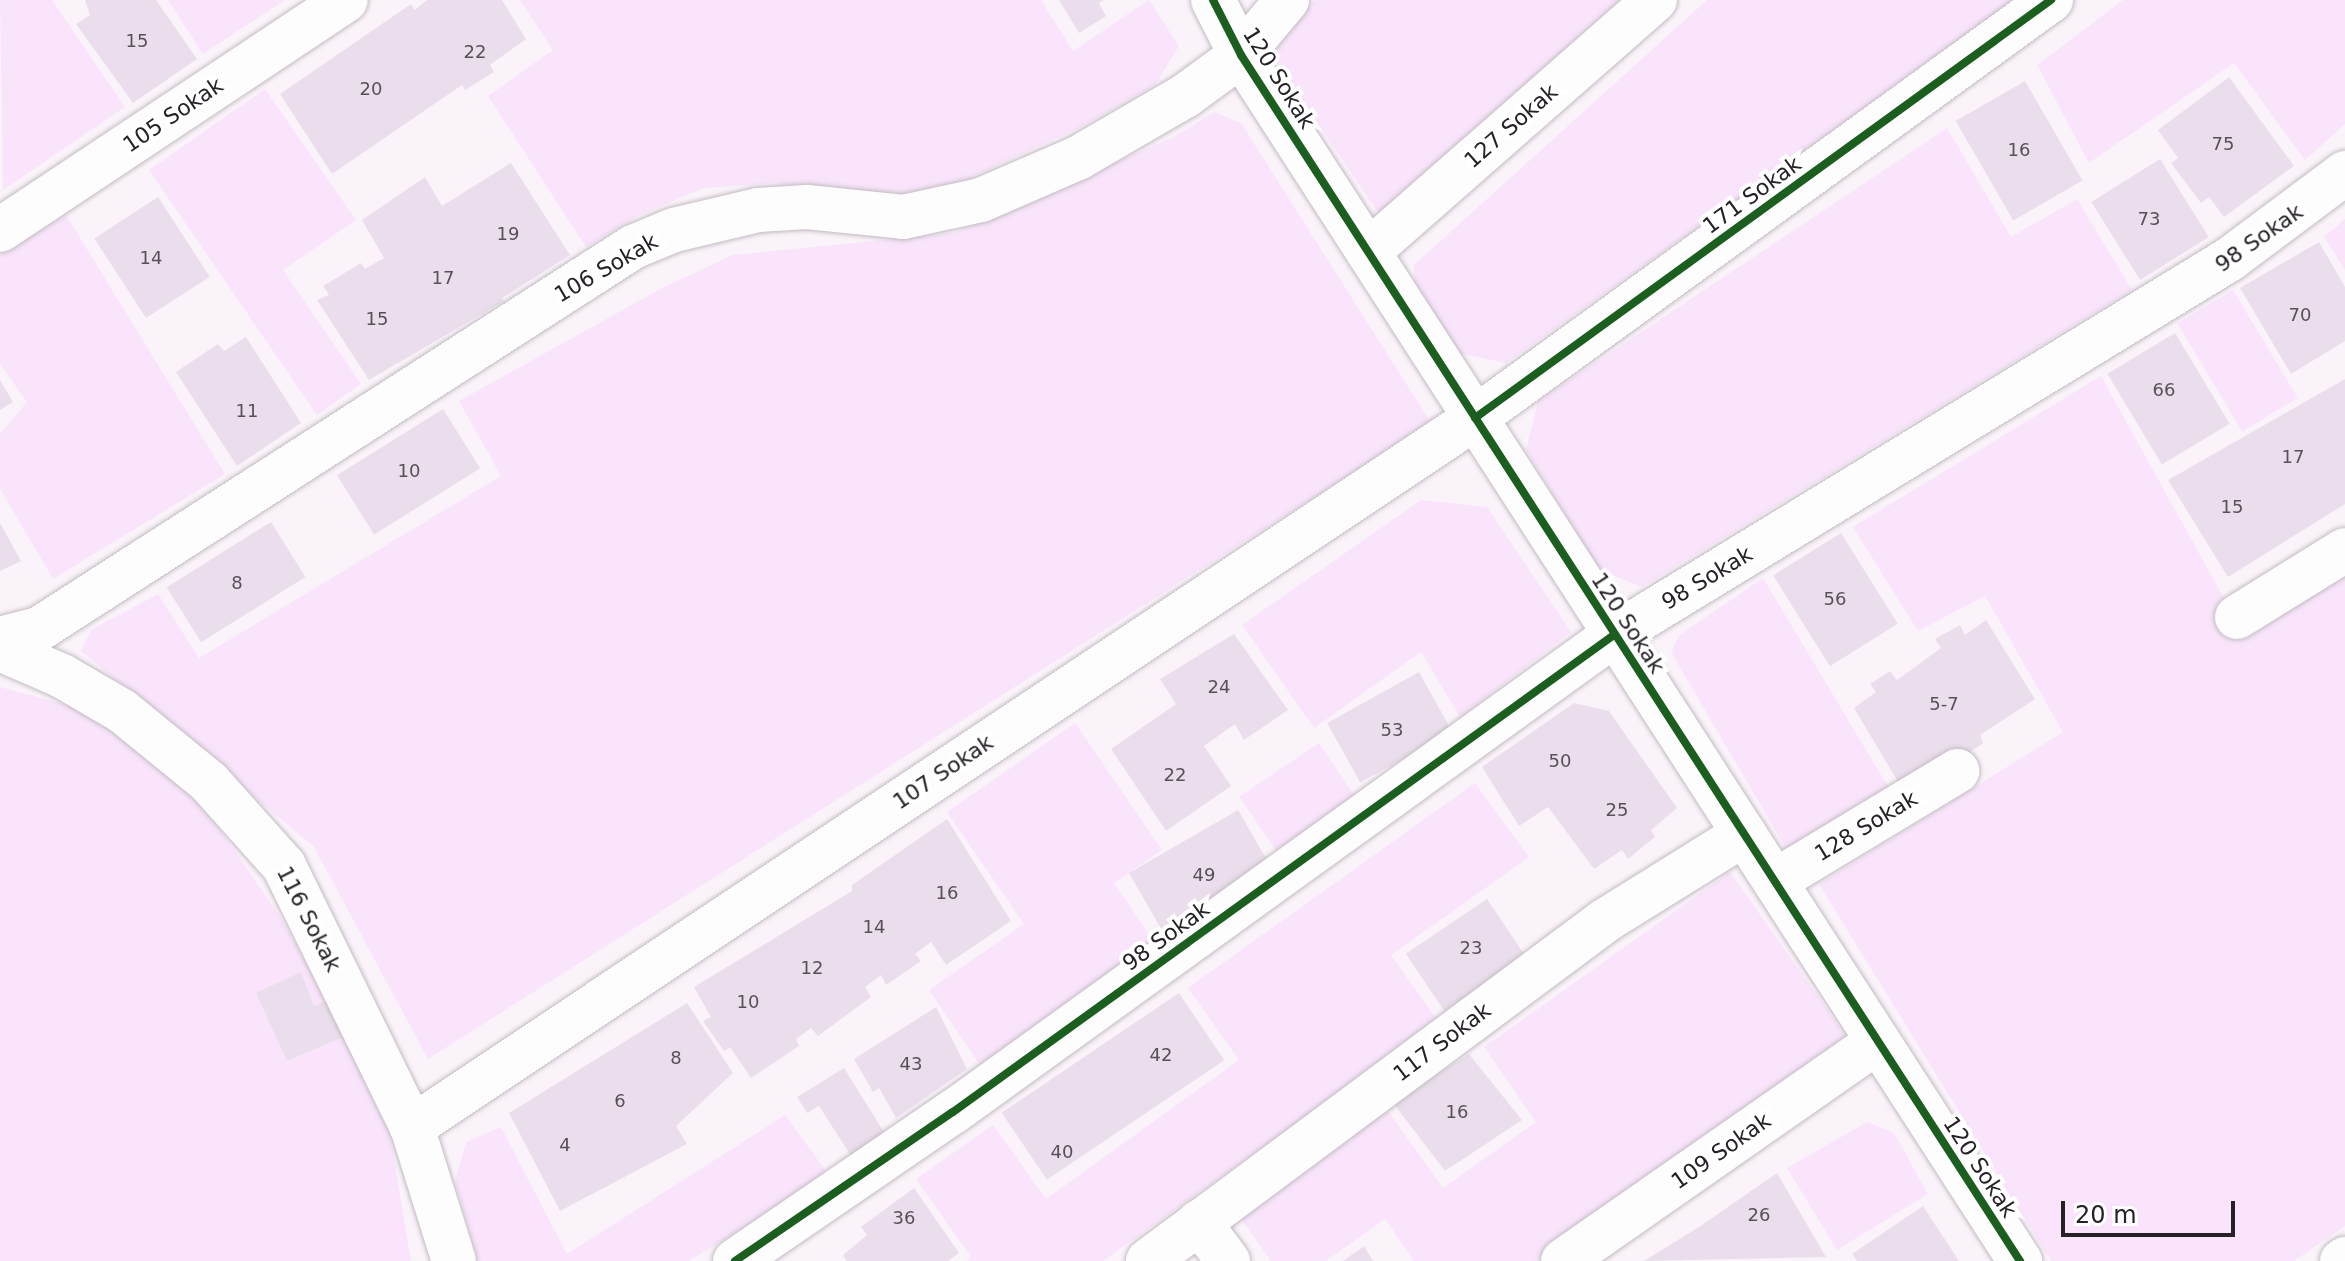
<!DOCTYPE html>
<html>
<head>
<meta charset="utf-8">
<style>
  body { margin:0 }
  #map { position:relative; width:2345px; height:1261px; overflow:hidden; background:#faf4fa; font-family:"DejaVu Sans",sans-serif }
  div>[style] { position:absolute }
  .green>* { inset:0; background:#f9e4fb; transform-origin:0 0 }
  .building>* { inset:0; background:#ebdeec; transform-origin:0 0 }
  .roads { filter:drop-shadow(0 0 2px #c2bcc2) drop-shadow(0 0 2px #c2bcc2) }
  .minor>* { height:44px; margin:-22px; padding:0 22px; transform-origin:22px; border-radius:22px; background:#fefdfe }
  .cycleway>* { height:8px; margin:-4px; padding:0 4px; transform-origin:4px; border-radius:4px; background:#1b5e20 }
  span { translate:-50% -50%; white-space:nowrap; text-align:center; line-height:1.15; -webkit-text-stroke:8px #fff; paint-order:stroke }
  .number-label { font-size:18px; color:#575058 }
  .number-label span { -webkit-text-stroke-width:0 }
  .street-label { font-size:22px; color:#262127 }
  .scale { position:absolute; left:2061px; top:1201px; width:174px; height:36px; box-sizing:border-box; border:4px solid #262127; border-top:0; padding-left:10px; font-size:24px; line-height:28px; white-space:nowrap; color:#262127; -webkit-text-stroke:6px #fff; paint-order:stroke }
</style>
</head>
<body>
<div id="map">
  <div class="green">
    <div style="clip-path:polygon(0 0,52px 0,125px 107px,3px 190px)"></div>
    <div style="clip-path:polygon(168px 0,285px 0,203px 54px)"></div>
    <div style="clip-path:polygon(520px 0,1041px 0,1073px 51px,1149px 0,1179px 46px,1155px 85px,1075px 130px,938px 192px,872px 198px,774px 183px,704px 188px,640px 215px,586px 247px,488px 96px,553px 50px)"></div>
    <div style="clip-path:polygon(1315px 0,1620px 0,1379px 214px,1268px 50px)"></div>
    <div style="clip-path:polygon(1707px 0,2017px 0,1506px 363px,1462px 354px,1441px 333px,1415px 292px,1414px 265px)"></div>
    <div style="clip-path:polygon(2123px 0,2345px 0,2345px 124px,2305px 160px,2234px 63px,2089px 163px,2037px 65px)"></div>
    <div style="clip-path:polygon(265px 89px,356px 220px,283px 270px,361px 384px,317px 415px,149px 170px)"></div>
    <div style="clip-path:polygon(1214px 112px,1241px 123px,1431px 423px,428px 1059px,314px 847px,81px 651px,91px 630px,158px 594px,199px 658px,501px 476px,459px 401px,662px 288px,733px 255px,954px 233px,1174px 137px)"></div>
    <div style="clip-path:polygon(1947px 128px,2011px 237px,2077px 199px,2132px 290px,1642px 587px,1600px 570px,1526px 450px,1538px 401px)"></div>
    <div style="clip-path:polygon(66px 215px,225px 474px,53px 579px,0 489px,0 434px,27px 402px,0 364px,0 255px)"></div>
    <div style="clip-path:polygon(2345px 219px,2345px 270px,2324px 237px)"></div>
    <div style="left:2233px;top:290px;width:126px;height:65px;rotate:59deg"></div>
    <div style="clip-path:polygon(2101px 376px,2241px 629px,2345px 567px,2345px 1226px,2294px 1261px,2051px 1261px,1819px 884px,2063px 732px,1985px 596px,1918px 631px,1853px 527px)"></div>
    <div style="clip-path:polygon(1421px 500px,1487px 507px,1571px 632px,1460px 717px,1421px 652px,1314px 728px,1242px 625px)"></div>
    <div style="clip-path:polygon(1763px 578px,1893px 795px,1788px 852px,1671px 652px,1679px 635px)"></div>
    <div style="clip-path:polygon(0 687px,75px 707px,161px 763px,218px 827px,279px 915px,385px 1103px,411px 1261px,0 1261px)"></div>
    <div style="clip-path:polygon(1075px 723px,1162px 850px,1114px 883px,1155px 943px,980px 1065px,929px 990px,1024px 924px,947px 812px)"></div>
    <div style="left:1319px;top:743px;width:72px;height:96px;rotate:56deg"></div>
    <div style="clip-path:polygon(1475px 783px,1529px 857px,1391px 955px,1438px 1021px,1103px 1261px,967px 1261px,971px 1257px,916px 1179px,993px 1125px,1046px 1199px,1239px 1060px,1188px 988px)"></div>
    <div style="clip-path:polygon(1730px 872px,1848px 1039px,1537px 1261px,1414px 1261px,1385px 1219px,1326px 1261px,1271px 1261px,1240px 1217px,1388px 1111px,1443px 1188px,1536px 1122px,1484px 1047px)"></div>
    <div style="clip-path:polygon(785px 1115px,829px 1175px,689px 1261px,478px 1261px,455px 1181px,466px 1142px,501px 1127px,567px 1254px)"></div>
    <div style="clip-path:polygon(1867px 1122px,1894px 1133px,1928px 1194px,1837px 1250px,1787px 1168px)"></div>
  </div>
  <div class="building">
    <div style="clip-path:polygon(156px 0,197px 59px,133px 103px,76px 24px,90px 15px,85px 0)"></div>
    <div style="clip-path:polygon(427px 0,502px 0,526px 39px,490px 65px,494px 72px,465px 90px,462px 85px,332px 174px,280px 94px,411px 4px,415px 10px)"></div>
    <div style="clip-path:polygon(1059px 0,1104px 0,1099px 3px,1106px 16px,1079px 33px)"></div>
    <div style="clip-path:polygon(2229px 77px,2294px 166px,2224px 217px,2209px 197px,2201px 203px,2171px 163px,2178px 158px,2158px 130px)"></div>
    <div style="left:2025px;top:81px;width:115px;height:80px;rotate:60deg"></div>
    <div style="left:2160px;top:159px;width:92px;height:81px;rotate:58deg"></div>
    <div style="clip-path:polygon(511px 163px,570px 255px,502px 298px,504px 301px,369px 380px,317px 300px,329px 295px,323px 286px,361px 263px,365px 269px,384px 258px,362px 220px,425px 177px,442px 206px)"></div>
    <div style="left:158px;top:197px;width:95px;height:76px;rotate:57deg"></div>
    <div style="clip-path:polygon(2319px 242px,2345px 287px,2345px 341px,2291px 374px,2240px 288px)"></div>
    <div style="left:2175px;top:333px;width:106px;height:79px;rotate:59deg"></div>
    <div style="clip-path:polygon(246px 337px,301px 423px,237px 466px,176px 372px,218px 344px,224px 351px)"></div>
    <div style="clip-path:polygon(2345px 379px,2345px 504px,2228px 577px,2168px 480px)"></div>
    <div style="clip-path:polygon(0 380px,13px 402px,0 410px)"></div>
    <div style="left:443px;top:409px;width:70px;height:125px;rotate:58deg"></div>
    <div style="left:271px;top:522px;width:65px;height:123px;rotate:58deg"></div>
    <div style="clip-path:polygon(0 523px,21px 561px,0 571px)"></div>
    <div style="left:1841px;top:533px;width:107px;height:80px;rotate:58deg"></div>
    <div style="clip-path:polygon(1986px 620px,2035px 699px,1980px 735px,1983px 743px,1960px 759px,1950px 751px,1900px 785px,1854px 708px,1876px 692px,1870px 684px,1890px 671px,1897px 680px,1941px 648px,1935px 639px,1960px 625px,1965px 635px)"></div>
    <div style="clip-path:polygon(1234px 634px,1288px 710px,1244px 740px,1235px 724px,1204px 746px,1231px 786px,1166px 831px,1111px 749px,1176px 704px,1160px 679px)"></div>
    <div style="left:1419px;top:672px;width:68px;height:105px;rotate:61deg"></div>
    <div style="clip-path:polygon(1574px 703px,1609px 711px,1677px 808px,1651px 830px,1655px 837px,1628px 859px,1622px 850px,1594px 869px,1548px 807px,1519px 826px,1482px 767px)"></div>
    <div style="left:1238px;top:810px;width:67px;height:126px;rotate:60deg"></div>
    <div style="clip-path:polygon(947px 819px,1011px 921px,946px 965px,931px 942px,915px 954px,921px 961px,886px 985px,881px 975px,865px 987px,871px 997px,818px 1036px,811px 1028px,796px 1039px,799px 1046px,751px 1078px,730px 1047px,724px 1051px,703px 1021px,711px 1017px,694px 987px,852px 891px,852px 885px)"></div>
    <div style="left:1487px;top:899px;width:69px;height:98px;rotate:56deg"></div>
    <div style="clip-path:polygon(301px 972px,314px 1006px,326px 1001px,343px 1037px,287px 1061px,256px 993px)"></div>
    <div style="left:1179px;top:993px;width:81px;height:214px;rotate:56deg"></div>
    <div style="clip-path:polygon(687px 1003px,733px 1073px,676px 1126px,687px 1144px,560px 1211px,509px 1113px)"></div>
    <div style="clip-path:polygon(936px 1007px,967px 1069px,896px 1118px,879px 1088px,873px 1092px,854px 1059px)"></div>
    <div style="clip-path:polygon(1469px 1054px,1522px 1120px,1445px 1171px,1393px 1103px)"></div>
    <div style="clip-path:polygon(844px 1068px,887px 1137px,853px 1159px,819px 1106px,807px 1113px,797px 1097px)"></div>
    <div style="clip-path:polygon(1777px 1173px,1826px 1257px,1644px 1261px,1699px 1227px)"></div>
    <div style="clip-path:polygon(914px 1188px,959px 1253px,948px 1261px,847px 1261px,843px 1255px,867px 1235px,861px 1227px)"></div>
    <div style="clip-path:polygon(1923px 1206px,1959px 1261px,1857px 1261px,1852px 1254px)"></div>
    <div style="clip-path:polygon(1364px 1246px,1373px 1261px,1343px 1261px)"></div>
  </div>
  <div class="roads">
    <div class="minor">
      <div style="left:1213px;top:0;width:62px;rotate:63deg"></div>
      <div style="left:1241px;top:55px;width:1436px;rotate:57.14deg"></div>
      <div style="left:0;top:230px;width:415px;rotate:-33.6deg"></div>
      <div style="left:1368px;top:252px;width:382px;rotate:-41.3deg"></div>
      <div style="left:2237px;top:617px;width:127px;rotate:-31.8deg"></div>
      <div style="left:0;top:639px;width:40px;rotate:-14.4deg"></div>
      <div style="left:39px;top:629px;width:706px;rotate:-32.74deg"></div>
      <div style="left:633px;top:247px;width:44px;rotate:-22.5deg"></div>
      <div style="left:674px;top:230px;width:86px;rotate:-13.4deg"></div>
      <div style="left:758px;top:210px;width:49px;rotate:-3.5deg"></div>
      <div style="left:807px;top:207px;width:97px;rotate:5.9deg"></div>
      <div style="left:903px;top:217px;width:80px;rotate:-12.3deg"></div>
      <div style="left:981px;top:200px;width:106px;rotate:-23.4deg"></div>
      <div style="left:1078px;top:158px;width:124px;rotate:-30.1deg"></div>
      <div style="left:1185px;top:96px;width:69px;rotate:-36.2deg"></div>
      <div style="left:1241px;top:55px;width:72px;rotate:-50.1deg"></div>
      <div style="left:0;top:649px;width:68px;rotate:23.5deg"></div>
      <div style="left:62px;top:676px;width:69px;rotate:30.3deg"></div>
      <div style="left:122px;top:711px;width:112px;rotate:39.2deg"></div>
      <div style="left:209px;top:782px;width:113px;rotate:48.2deg"></div>
      <div style="left:284px;top:866px;width:291px;rotate:63.9deg"></div>
      <div style="left:412px;top:1127px;width:140px;rotate:72.6deg"></div>
      <div style="left:1775px;top:881px;width:213px;rotate:-31.1deg"></div>
      <div style="left:412px;top:1127px;width:1278px;rotate:-33.7deg"></div>
      <div style="left:1475px;top:418px;width:712px;rotate:-35.97deg"></div>
      <div style="left:1199px;top:1222px;width:49px;rotate:53.4deg"></div>
      <div style="left:735px;top:1261px;width:264px;rotate:-34.4deg"></div>
      <div style="left:953px;top:1112px;width:815px;rotate:-35.82deg"></div>
      <div style="left:1614px;top:635px;width:722px;rotate:-31.4deg"></div>
      <div style="left:2230px;top:259px;width:144px;rotate:-36.8deg"></div>
      <div style="left:1148px;top:1261px;width:571px;rotate:-36.67deg"></div>
      <div style="left:1606px;top:920px;width:163px;rotate:-31.9deg"></div>
      <div style="left:1563px;top:1261px;width:384px;rotate:-34.9deg"></div>
      <div style="left:2342px;top:1261px;width:4px;rotate:-34deg"></div>
    </div>
  </div>
  <div class="cycleway">
    <div style="left:1213px;top:0;width:62px;rotate:63deg"></div>
    <div style="left:1241px;top:55px;width:1436px;rotate:57.14deg"></div>
    <div style="left:1475px;top:418px;width:712px;rotate:-35.97deg"></div>
    <div style="left:735px;top:1261px;width:264px;rotate:-34.4deg"></div>
    <div style="left:953px;top:1112px;width:815px;rotate:-35.82deg"></div>
  </div>
  <div class="number-label">
    <span style="left:137px;top:41px">15</span>
    <span style="left:475px;top:52px">22</span>
    <span style="left:371px;top:89px">20</span>
    <span style="left:2223px;top:144px">75</span>
    <span style="left:2019px;top:150px">16</span>
    <span style="left:2149px;top:219px">73</span>
    <span style="left:508px;top:234px">19</span>
    <span style="left:151px;top:258px">14</span>
    <span style="left:443px;top:278px">17</span>
    <span style="left:2300px;top:315px">70</span>
    <span style="left:377px;top:319px">15</span>
    <span style="left:2164px;top:390px">66</span>
    <span style="left:247px;top:411px">11</span>
    <span style="left:2293px;top:457px">17</span>
    <span style="left:409px;top:471px">10</span>
    <span style="left:2232px;top:507px">15</span>
    <span style="left:237px;top:583px">8</span>
    <span style="left:1835px;top:599px">56</span>
    <span style="left:1219px;top:687px">24</span>
    <span style="left:1944px;top:704px">5-7</span>
    <span style="left:1392px;top:730px">53</span>
    <span style="left:1560px;top:761px">50</span>
    <span style="left:1175px;top:775px">22</span>
    <span style="left:1617px;top:810px">25</span>
    <span style="left:1204px;top:875px">49</span>
    <span style="left:947px;top:893px">16</span>
    <span style="left:874px;top:927px">14</span>
    <span style="left:1471px;top:948px">23</span>
    <span style="left:812px;top:968px">12</span>
    <span style="left:748px;top:1002px">10</span>
    <span style="left:1161px;top:1055px">42</span>
    <span style="left:676px;top:1058px">8</span>
    <span style="left:911px;top:1064px">43</span>
    <span style="left:620px;top:1101px">6</span>
    <span style="left:1457px;top:1112px">16</span>
    <span style="left:565px;top:1145px">4</span>
    <span style="left:1062px;top:1152px">40</span>
    <span style="left:1759px;top:1215px">26</span>
    <span style="left:904px;top:1218px">36</span>
  </div>
  <div class="street-label">
    <span style="left:1279px;top:78px;rotate:58deg">120 Sokak</span>
    <span style="left:173px;top:115px;rotate:-34deg">105 Sokak</span>
    <span style="left:1511px;top:126px;rotate:-41deg">127 Sokak</span>
    <span style="left:1752px;top:195px;rotate:-36deg">171 Sokak</span>
    <span style="left:2259px;top:238px;rotate:-35deg">98 Sokak</span>
    <span style="left:606px;top:268px;rotate:-30deg">106 Sokak</span>
    <span style="left:1707px;top:578px;rotate:-31deg">98 Sokak</span>
    <span style="left:1628px;top:623px;rotate:57deg">120 Sokak</span>
    <span style="left:943px;top:772px;rotate:-34deg">107 Sokak</span>
    <span style="left:1866px;top:826px;rotate:-31deg">128 Sokak</span>
    <span style="left:309px;top:919px;rotate:63deg">116 Sokak</span>
    <span style="left:1166px;top:936px;rotate:-36deg">98 Sokak</span>
    <span style="left:1442px;top:1042px;rotate:-37deg">117 Sokak</span>
    <span style="left:1721px;top:1151px;rotate:-35deg">109 Sokak</span>
    <span style="left:1980px;top:1167px;rotate:57deg">120 Sokak</span>
  </div>
  <div class="scale">20 m</div>
</div>
</body>
</html>
